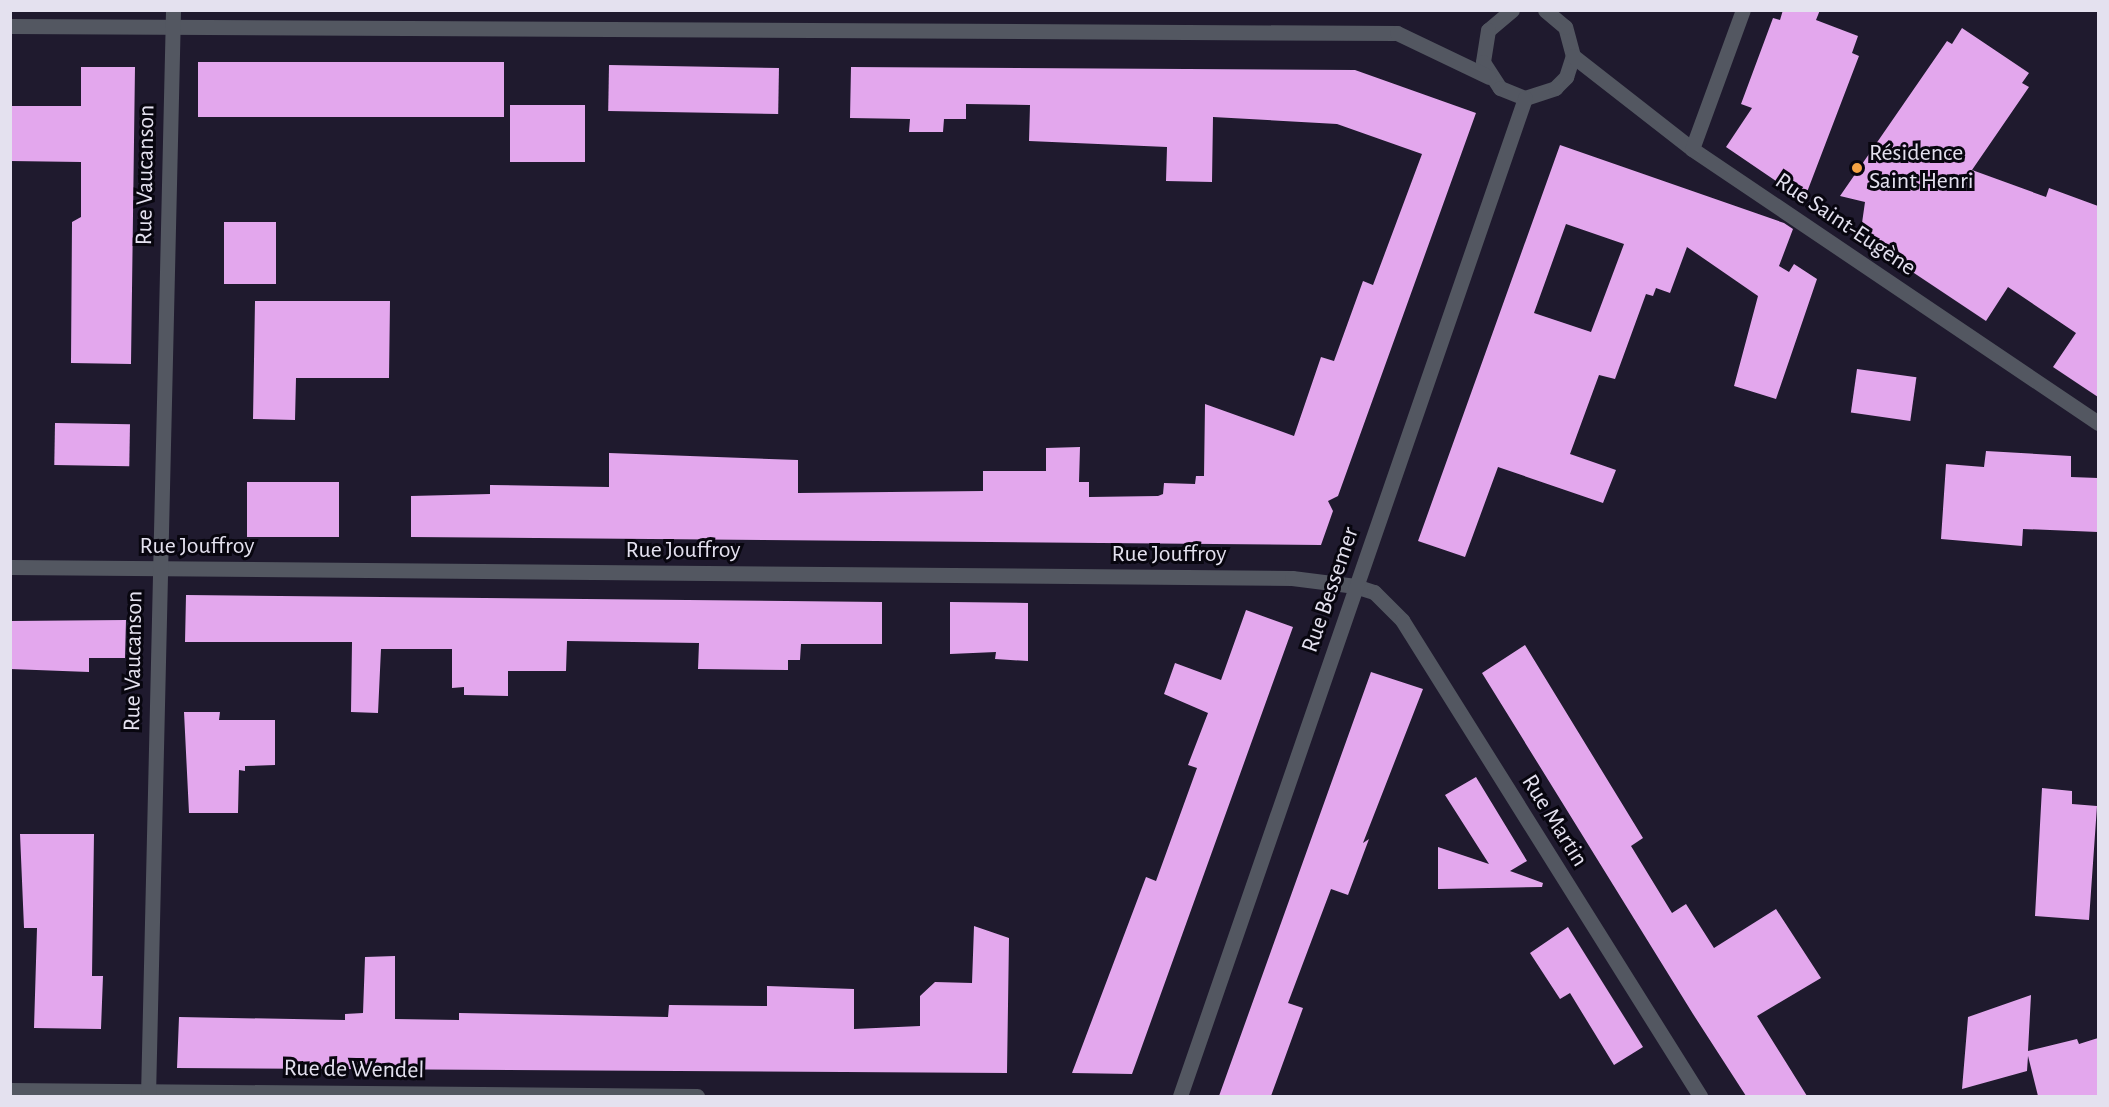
<!DOCTYPE html>
<html>
<head>
<meta charset="utf-8">
<style>
  body { margin:0 }
  #map { position:relative; width:2109px; height:1107px; overflow:hidden; background:#1f1a2e; font-family:"Alegreya Sans",sans-serif }
  div>[style] { position:absolute }
  .building>* { inset:0; background:#e3a7ed; transform-origin:0 0 }
  .street>* { height:15px; margin:-7.5px; padding:0 7.5px; transform-origin:7.5px; border-radius:7.5px; background:#535761 }
  .dots>* { width:16px; height:16px; translate:-50% -50%; box-sizing:border-box; border:3px solid #08060f; border-radius:50% }
  span { translate:-50% -50%; white-space:nowrap; text-align:center; line-height:1.15; -webkit-text-stroke:6px #08060f; paint-order:stroke }
  .poi-label { font-size:24px; color:#e4e1ef }
  .left { translate:0 -50%; text-align:left }
  .street-label { font-size:24px; color:#e4e1ef }
  .frame { position:absolute; inset:0; border:12px solid #e4e1ef; pointer-events:none }
</style>
</head>
<body>
<div id="map">
  <div class="building">
    <div style="clip-path:polygon(1783px 10px,1820px 10px,1816px 20px,1858px 36px,1852px 53px,1859px 56px,1804px 200px,1726px 147px,1752px 108px,1741px 104px,1773px 18px,1780px 20px)"></div>
    <div style="clip-path:polygon(1962px 28px,2029px 73px,2022px 83px,2029px 87px,1972px 170px,2046px 197px,2049px 188px,2098px 206px,2098px 397px,2053px 367px,2076px 333px,2008px 287px,1986px 321px,1860px 237px,1865px 202px,1840px 196px,1947px 41px,1952px 44px)"></div>
    <div style="left:198px;top:62px;width:306px;height:55px"></div>
    <div style="left:609px;top:65px;width:170px;height:46px;rotate:1deg"></div>
    <div style="clip-path:polygon(81px 67px,135px 67px,131px 364px,71px 363px,72px 222px,81px 217px,81px 162px,10px 161px,10px 106px,81px 106px)"></div>
    <div style="clip-path:polygon(851px 67px,1355px 70px,1476px 113px,1338px 496px,1328px 501px,1333px 511px,1321px 545px,411px 537px,411px 496px,490px 494px,490px 485px,609px 487px,609px 453px,798px 460px,798px 493px,983px 491px,983px 471px,1046px 471px,1046px 448px,1080px 447px,1079px 482px,1089px 482px,1089px 497px,1158px 496px,1163px 494px,1164px 483px,1195px 484px,1196px 476px,1204px 476px,1205px 404px,1294px 436px,1321px 357px,1334px 361px,1363px 281px,1373px 285px,1422px 154px,1337px 124px,1213px 117px,1212px 182px,1166px 181px,1167px 147px,1029px 141px,1030px 105px,966px 104px,966px 119px,944px 119px,943px 132px,909px 132px,910px 119px,850px 118px)"></div>
    <div style="left:510px;top:105px;width:75px;height:57px"></div>
    <div style="clip-path:polygon(evenodd,1560px 145px,1784px 223px,1793px 229px,1779px 266px,1789px 272px,1794px 264px,1817px 279px,1776px 399px,1734px 386px,1758px 296px,1687px 247px,1670px 293px,1656px 288px,1653px 296px,1646px 294px,1615px 379px,1599px 375px,1570px 454px,1616px 470px,1603px 503px,1498px 467px,1465px 557px,1418px 541px,1560px 145px,1566px 224px,1624px 244px,1591px 332px,1534px 313px,1566px 224px)"></div>
    <div style="left:224px;top:222px;width:52px;height:62px"></div>
    <div style="clip-path:polygon(255px 301px,390px 301px,389px 378px,296px 378px,295px 420px,253px 419px)"></div>
    <div style="left:1857px;top:369px;width:60px;height:44px;rotate:8deg"></div>
    <div style="left:55px;top:423px;width:75px;height:42px;rotate:1deg"></div>
    <div style="clip-path:polygon(1986px 451px,2071px 456px,2071px 477px,2098px 478px,2098px 532px,2023px 529px,2022px 546px,1941px 539px,1946px 464px,1984px 467px)"></div>
    <div style="left:247px;top:482px;width:92px;height:55px"></div>
    <div style="clip-path:polygon(186px 595px,882px 602px,882px 644px,801px 644px,800px 660px,788px 660px,788px 670px,698px 669px,699px 643px,567px 641px,566px 671px,508px 671px,508px 696px,464px 695px,464px 687px,452px 688px,452px 649px,381px 649px,378px 713px,351px 712px,352px 642px,185px 642px)"></div>
    <div style="clip-path:polygon(950px 602px,1028px 603px,1028px 661px,995px 659px,996px 652px,950px 654px)"></div>
    <div style="clip-path:polygon(1246px 610px,1293px 627px,1132px 1074px,1072px 1073px,1146px 877px,1156px 881px,1197px 768px,1188px 765px,1208px 713px,1164px 694px,1175px 663px,1221px 680px)"></div>
    <div style="clip-path:polygon(126px 620px,125px 658px,89px 658px,89px 672px,10px 669px,10px 621px)"></div>
    <div style="clip-path:polygon(1525px 645px,1643px 838px,1631px 846px,1672px 913px,1686px 904px,1714px 948px,1776px 909px,1821px 978px,1757px 1016px,1807px 1096px,1746px 1096px,1693px 1014px,1482px 673px)"></div>
    <div style="clip-path:polygon(1371px 672px,1423px 689px,1363px 843px,1369px 839px,1348px 895px,1331px 889px,1288px 1003px,1303px 1008px,1271px 1096px,1219px 1096px)"></div>
    <div style="clip-path:polygon(184px 712px,220px 712px,219px 720px,275px 720px,275px 765px,245px 766px,245px 771px,239px 770px,238px 813px,189px 813px)"></div>
    <div style="clip-path:polygon(1476px 777px,1527px 861px,1510px 871px,1543px 883px,1542px 887px,1438px 889px,1438px 847px,1489px 864px,1445px 795px)"></div>
    <div style="clip-path:polygon(2042px 788px,2072px 791px,2072px 804px,2097px 806px,2089px 920px,2035px 916px)"></div>
    <div style="clip-path:polygon(20px 834px,94px 834px,92px 976px,103px 976px,101px 1029px,34px 1028px,37px 928px,24px 928px)"></div>
    <div style="clip-path:polygon(974px 926px,1009px 938px,1007px 1073px,177px 1068px,179px 1017px,345px 1020px,345px 1014px,363px 1013px,365px 957px,395px 956px,395px 1019px,459px 1020px,459px 1013px,668px 1017px,669px 1005px,767px 1006px,767px 986px,854px 989px,854px 1029px,920px 1026px,920px 996px,935px 982px,972px 983px)"></div>
    <div style="clip-path:polygon(1568px 927px,1643px 1047px,1614px 1065px,1570px 993px,1560px 999px,1530px 953px)"></div>
    <div style="clip-path:polygon(2031px 995px,2028px 1051px,2077px 1039px,2079px 1044px,2098px 1038px,2098px 1096px,2038px 1096px,2028px 1056px,2027px 1071px,1962px 1089px,1968px 1017px)"></div>
  </div>
  <div class="street">
    <div style="left:1512px;top:10px;width:31px;rotate:140deg"></div>
    <div style="left:1488px;top:30px;width:32px;rotate:99deg"></div>
    <div style="left:1483px;top:62px;width:31px;rotate:57deg"></div>
    <div style="left:1500px;top:88px;width:27px;rotate:22deg"></div>
    <div style="left:1525px;top:98px;width:32px;rotate:-18deg"></div>
    <div style="left:1555px;top:88px;width:16px;rotate:-45deg"></div>
    <div style="left:1566px;top:77px;width:22px;rotate:-72deg"></div>
    <div style="left:1573px;top:56px;width:30px;rotate:-105deg"></div>
    <div style="left:1565px;top:27px;width:26px;rotate:-140deg"></div>
    <div style="left:10px;top:26px;width:1387px;rotate:0.29deg"></div>
    <div style="left:1397px;top:33px;width:102px;rotate:25.6deg"></div>
    <div style="left:1573px;top:56px;width:151px;rotate:38deg"></div>
    <div style="left:1692px;top:149px;width:490px;rotate:34deg"></div>
    <div style="left:1692px;top:149px;width:148px;rotate:-69.9deg"></div>
    <div style="left:10px;top:567px;width:1282px;rotate:0.49deg"></div>
    <div style="left:1292px;top:578px;width:64px;rotate:7.2deg"></div>
    <div style="left:1355px;top:586px;width:20px;rotate:18deg"></div>
    <div style="left:1374px;top:592px;width:40px;rotate:45deg"></div>
    <div style="left:1402px;top:620px;width:562px;rotate:57.95deg"></div>
    <div style="left:10px;top:1090px;width:687px;rotate:0.5deg"></div>
    <div style="left:148px;top:1096px;width:1086px;rotate:-88.68deg"></div>
    <div style="left:1180px;top:1096px;width:1056px;rotate:-70.93deg"></div>
  </div>
  <div class="dots">
    <div style="left:1857px;top:168px;background:#f4a344"></div>
  </div>
  <div class="poi-label">
    <span class="left" style="left:1869px;top:168px">Résidence<br>Saint Henri</span>
  </div>
  <div class="street-label">
    <span style="left:146px;top:175px;rotate:-89deg">Rue Vaucanson</span>
    <span style="left:1845px;top:225px;rotate:34deg">Rue Saint-Eugène</span>
    <span style="left:197px;top:547px">Rue Jouffroy</span>
    <span style="left:683px;top:551px">Rue Jouffroy</span>
    <span style="left:1169px;top:555px">Rue Jouffroy</span>
    <span style="left:1331px;top:590px;rotate:-71deg">Rue Bessemer</span>
    <span style="left:134px;top:661px;rotate:-89deg">Rue Vaucanson</span>
    <span style="left:1554px;top:821px;rotate:58deg">Rue Martin</span>
    <span style="left:354px;top:1070px;rotate:1deg">Rue de Wendel</span>
  </div>
  <div class="frame"></div>
</div>
</body>
</html>
